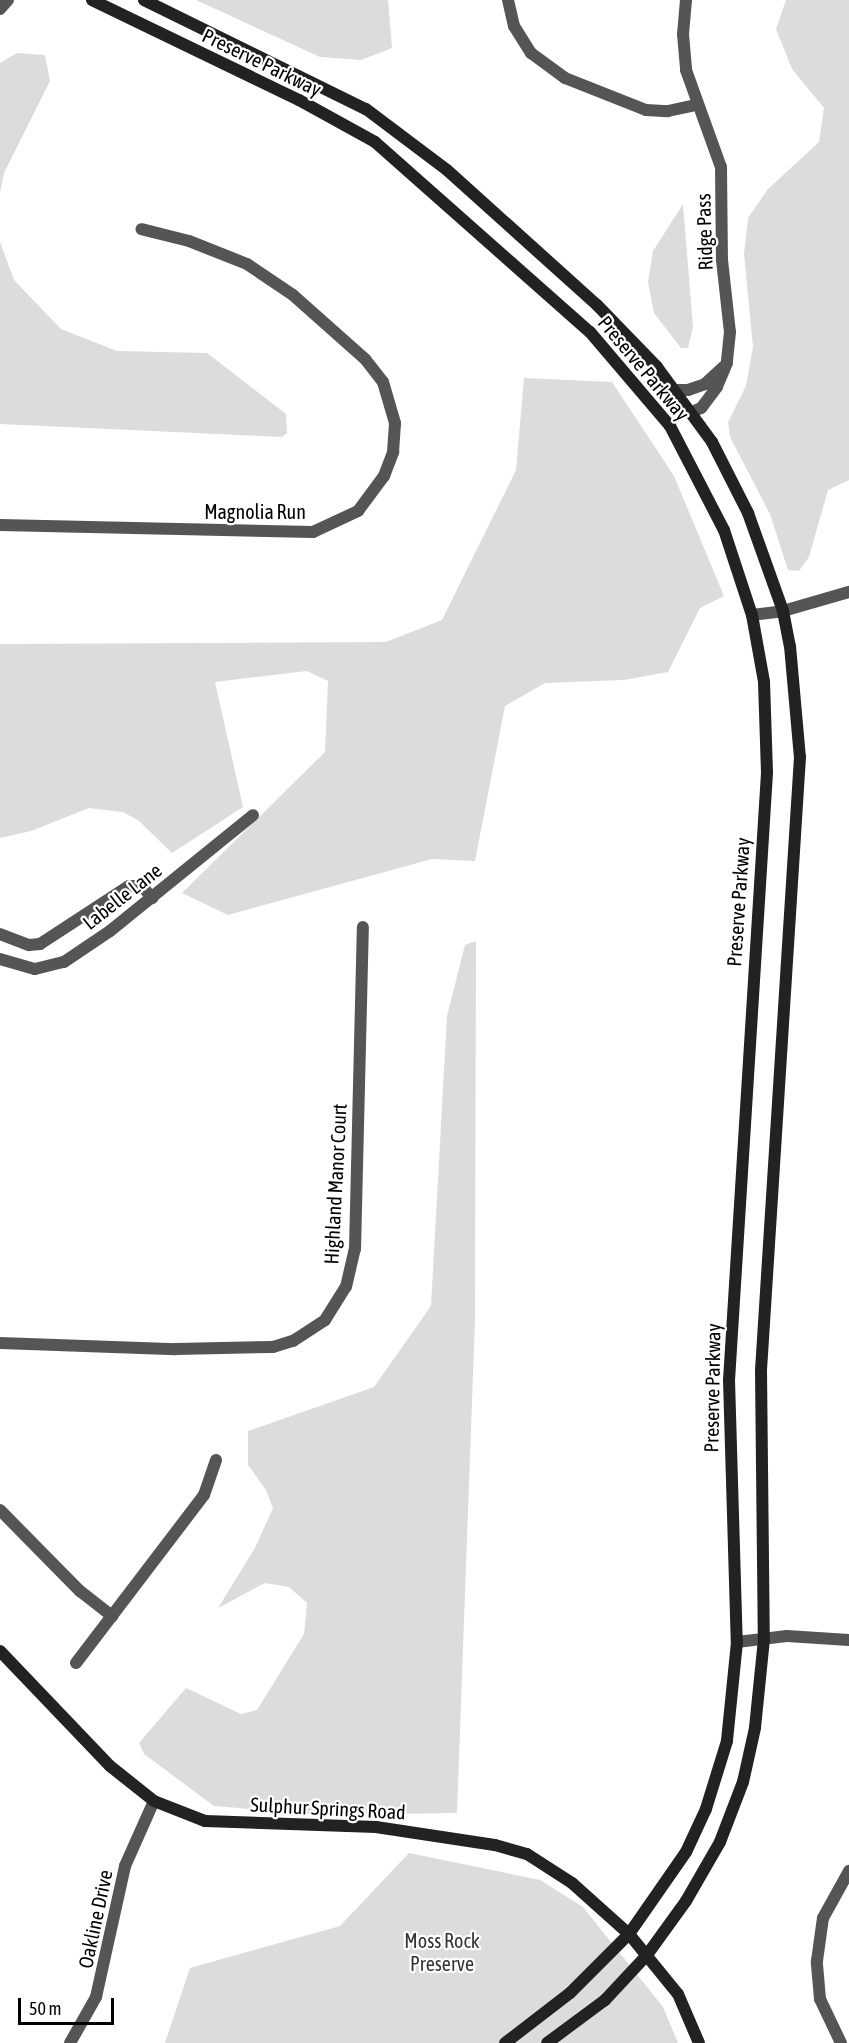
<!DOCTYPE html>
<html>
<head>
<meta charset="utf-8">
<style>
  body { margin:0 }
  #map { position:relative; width:849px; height:2043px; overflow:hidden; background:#fff; font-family:"Asap Condensed",sans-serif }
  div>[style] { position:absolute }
  .green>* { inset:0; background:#dcdcdc }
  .street>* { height:12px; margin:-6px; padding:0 6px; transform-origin:6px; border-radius:6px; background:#555 }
  .secondary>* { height:12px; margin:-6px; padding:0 6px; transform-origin:6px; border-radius:6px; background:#222 }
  span { translate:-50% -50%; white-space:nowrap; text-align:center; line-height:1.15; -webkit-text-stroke:4.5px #fff; paint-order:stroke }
  .street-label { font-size:20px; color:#000 }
  .park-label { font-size:20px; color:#333 }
  .scale { position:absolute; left:18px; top:1998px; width:96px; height:27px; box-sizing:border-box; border:3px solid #000; border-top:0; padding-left:8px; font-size:18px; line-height:21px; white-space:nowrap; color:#000; -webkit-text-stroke:4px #fff; paint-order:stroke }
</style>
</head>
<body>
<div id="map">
  <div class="green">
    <div style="clip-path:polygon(196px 0,388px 0,392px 48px,361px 60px,320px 57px)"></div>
    <div style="clip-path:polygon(786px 0,849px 0,849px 480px,828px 490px,809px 557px,799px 571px,788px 570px,770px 514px,730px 437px,728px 422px,746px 386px,753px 347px,744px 254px,748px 218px,768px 189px,819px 142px,824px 108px,792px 69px,776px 29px)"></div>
    <div style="clip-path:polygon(17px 53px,45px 55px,50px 81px,4px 173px,0 192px,0 63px)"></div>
    <div style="clip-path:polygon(683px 204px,693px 327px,688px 348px,681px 348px,654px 313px,648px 282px,653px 251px)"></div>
    <div style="clip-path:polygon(0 242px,14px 280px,61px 329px,117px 351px,207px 353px,286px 414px,287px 433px,282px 437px,0 424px)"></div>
    <div style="clip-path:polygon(524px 378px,612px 382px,674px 476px,724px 596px,700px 608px,668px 672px,624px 680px,545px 683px,505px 706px,475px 861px,432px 859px,228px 915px,182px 893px,325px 752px,328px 681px,307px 671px,215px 682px,243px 807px,172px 853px,139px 821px,123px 812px,89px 808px,31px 831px,0 838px,0 644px,386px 642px,442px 620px,516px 470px)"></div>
    <div style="clip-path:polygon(476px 941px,475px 1320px,457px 1813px,322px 1815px,214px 1806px,144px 1754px,139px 1743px,186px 1688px,241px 1714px,257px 1710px,304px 1634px,307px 1603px,289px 1587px,265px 1583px,218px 1608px,255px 1548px,273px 1508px,266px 1490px,248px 1465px,248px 1431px,374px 1387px,431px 1306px,447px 1016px,465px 945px)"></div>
    <div style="clip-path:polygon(409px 1853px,540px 1880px,583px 1907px,663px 2007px,678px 2043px,165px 2043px,190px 1968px,340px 1926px)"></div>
  </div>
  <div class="street">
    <div style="left:508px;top:0;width:27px;rotate:77deg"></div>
    <div style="left:514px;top:26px;width:32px;rotate:58deg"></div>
    <div style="left:531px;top:53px;width:42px;rotate:36.3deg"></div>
    <div style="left:565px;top:78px;width:87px;rotate:21.6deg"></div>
    <div style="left:646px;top:110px;width:22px;rotate:3deg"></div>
    <div style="left:668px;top:111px;width:29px;rotate:-12deg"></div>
    <div style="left:686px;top:0;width:34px;rotate:95deg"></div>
    <div style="left:683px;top:34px;width:36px;rotate:85deg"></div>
    <div style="left:686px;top:70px;width:103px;rotate:70.2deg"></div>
    <div style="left:721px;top:167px;width:93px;rotate:89.4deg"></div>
    <div style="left:722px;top:260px;width:72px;rotate:83.7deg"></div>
    <div style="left:730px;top:332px;width:31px;rotate:96deg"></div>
    <div style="left:727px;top:363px;width:26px;rotate:113deg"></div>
    <div style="left:717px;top:387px;width:26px;rotate:127deg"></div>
    <div style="left:701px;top:408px;width:12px;rotate:156deg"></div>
    <div style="left:0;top:9px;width:12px;rotate:-48deg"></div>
    <div style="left:673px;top:390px;width:15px"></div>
    <div style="left:688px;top:390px;width:18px;rotate:-19deg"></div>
    <div style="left:705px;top:384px;width:26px;rotate:-43deg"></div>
    <div style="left:0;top:525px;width:313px;rotate:1.3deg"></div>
    <div style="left:313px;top:532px;width:50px;rotate:-25deg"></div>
    <div style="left:358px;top:511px;width:44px;rotate:-53.4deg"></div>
    <div style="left:384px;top:476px;width:26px;rotate:-69deg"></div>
    <div style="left:393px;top:452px;width:29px;rotate:-86deg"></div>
    <div style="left:395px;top:423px;width:43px;rotate:-106.3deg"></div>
    <div style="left:383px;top:382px;width:29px;rotate:-128deg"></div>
    <div style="left:365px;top:359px;width:96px;rotate:-138.4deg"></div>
    <div style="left:293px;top:295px;width:55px;rotate:-146deg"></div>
    <div style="left:247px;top:264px;width:62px;rotate:-158.4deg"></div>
    <div style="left:189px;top:241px;width:49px;rotate:-166deg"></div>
    <div style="left:752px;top:615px;width:31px;rotate:-7deg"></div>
    <div style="left:783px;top:611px;width:69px;rotate:-16.1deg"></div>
    <div style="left:0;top:934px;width:31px;rotate:21deg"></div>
    <div style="left:29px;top:945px;width:11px;rotate:-5deg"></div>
    <div style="left:40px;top:944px;width:106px;rotate:-33.1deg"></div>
    <div style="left:129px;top:886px;width:13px"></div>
    <div style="left:142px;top:886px;width:16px;rotate:50deg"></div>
    <div style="left:0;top:959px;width:36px;rotate:16deg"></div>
    <div style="left:35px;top:969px;width:30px;rotate:-14deg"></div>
    <div style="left:64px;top:962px;width:55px;rotate:-34deg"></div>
    <div style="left:110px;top:931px;width:184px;rotate:-39deg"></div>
    <div style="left:0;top:1343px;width:176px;rotate:2deg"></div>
    <div style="left:176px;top:1349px;width:97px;rotate:-1.2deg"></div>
    <div style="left:273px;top:1347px;width:21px;rotate:-17deg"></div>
    <div style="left:293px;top:1341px;width:38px;rotate:-33deg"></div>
    <div style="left:325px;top:1320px;width:39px;rotate:-58deg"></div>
    <div style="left:346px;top:1287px;width:39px;rotate:-77deg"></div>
    <div style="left:355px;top:1249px;width:322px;rotate:-88.6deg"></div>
    <div style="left:0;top:1510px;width:114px;rotate:45.4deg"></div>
    <div style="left:80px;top:1591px;width:41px;rotate:38deg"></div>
    <div style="left:737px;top:1642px;width:50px;rotate:-6.8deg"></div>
    <div style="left:787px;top:1636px;width:62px;rotate:3.7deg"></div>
    <div style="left:76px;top:1663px;width:211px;rotate:-52.7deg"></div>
    <div style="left:204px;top:1495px;width:37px;rotate:-71deg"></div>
    <div style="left:70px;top:2043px;width:53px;rotate:-60.5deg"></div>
    <div style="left:96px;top:1997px;width:134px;rotate:-77.5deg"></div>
    <div style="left:125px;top:1866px;width:71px;rotate:-66deg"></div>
    <div style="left:841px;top:2043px;width:49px;rotate:-115.5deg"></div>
    <div style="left:820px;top:1999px;width:38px;rotate:-95deg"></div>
    <div style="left:817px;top:1961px;width:43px;rotate:-82.1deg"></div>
    <div style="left:823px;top:1918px;width:54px;rotate:-61deg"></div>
  </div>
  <div class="secondary">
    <div style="left:92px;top:0;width:230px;rotate:25.8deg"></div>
    <div style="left:299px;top:100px;width:87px;rotate:28.9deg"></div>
    <div style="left:375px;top:142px;width:287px;rotate:41.5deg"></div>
    <div style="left:590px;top:332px;width:123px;rotate:49.6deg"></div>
    <div style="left:670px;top:426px;width:117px;rotate:62.6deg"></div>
    <div style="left:724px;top:530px;width:89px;rotate:71.8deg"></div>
    <div style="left:752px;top:615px;width:68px;rotate:79.8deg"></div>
    <div style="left:764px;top:682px;width:91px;rotate:88.1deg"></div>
    <div style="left:767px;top:773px;width:608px;rotate:93.58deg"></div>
    <div style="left:729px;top:1380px;width:262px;rotate:88.3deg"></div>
    <div style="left:737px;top:1642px;width:100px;rotate:95.8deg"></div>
    <div style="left:727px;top:1741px;width:71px;rotate:107.2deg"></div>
    <div style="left:706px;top:1809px;width:47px;rotate:114.9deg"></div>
    <div style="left:686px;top:1852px;width:100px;rotate:124.8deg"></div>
    <div style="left:629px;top:1934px;width:83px;rotate:135deg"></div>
    <div style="left:570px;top:1993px;width:82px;rotate:142.4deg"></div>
    <div style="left:144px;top:0;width:247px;rotate:26.2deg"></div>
    <div style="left:366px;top:109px;width:101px;rotate:37deg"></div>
    <div style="left:447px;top:170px;width:202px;rotate:42deg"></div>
    <div style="left:597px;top:305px;width:86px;rotate:45.9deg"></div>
    <div style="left:657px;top:367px;width:93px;rotate:53.7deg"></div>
    <div style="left:712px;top:442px;width:80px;rotate:63.1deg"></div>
    <div style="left:748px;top:513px;width:104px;rotate:70.3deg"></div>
    <div style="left:783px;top:611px;width:36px;rotate:79deg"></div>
    <div style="left:790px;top:646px;width:111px;rotate:84.9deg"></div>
    <div style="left:800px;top:757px;width:614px;rotate:93.64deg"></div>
    <div style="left:761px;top:1370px;width:269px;rotate:89.4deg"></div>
    <div style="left:764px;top:1639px;width:89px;rotate:95.8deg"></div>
    <div style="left:755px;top:1728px;width:55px;rotate:102.5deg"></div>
    <div style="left:743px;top:1782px;width:64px;rotate:111deg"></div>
    <div style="left:720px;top:1842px;width:68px;rotate:120deg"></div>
    <div style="left:686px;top:1901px;width:67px;rotate:125.8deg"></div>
    <div style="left:647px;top:1955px;width:62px;rotate:133deg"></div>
    <div style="left:605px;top:2000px;width:72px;rotate:143.4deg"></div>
    <div style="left:0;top:1651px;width:159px;rotate:46.3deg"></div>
    <div style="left:110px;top:1766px;width:56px;rotate:38.5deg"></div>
    <div style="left:154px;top:1801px;width:55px;rotate:21.4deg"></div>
    <div style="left:205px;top:1821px;width:171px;rotate:2deg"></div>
    <div style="left:376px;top:1827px;width:120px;rotate:8.6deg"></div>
    <div style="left:495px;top:1845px;width:33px;rotate:16deg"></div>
    <div style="left:527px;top:1854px;width:54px;rotate:32.8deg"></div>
    <div style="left:572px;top:1883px;width:76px;rotate:41.8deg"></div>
    <div style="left:629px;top:1934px;width:77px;rotate:50.8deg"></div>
    <div style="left:678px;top:1994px;width:53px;rotate:66.8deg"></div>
  </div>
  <div class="street-label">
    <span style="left:262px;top:62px;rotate:26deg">Preserve Parkway</span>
    <span style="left:704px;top:232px;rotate:-92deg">Ridge Pass</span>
    <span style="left:644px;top:368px;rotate:50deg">Preserve Parkway</span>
    <span style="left:255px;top:511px">Magnolia Run</span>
    <span style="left:122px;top:896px;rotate:-38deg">Labelle Lane</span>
    <span style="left:738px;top:902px;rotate:-86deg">Preserve Parkway</span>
    <span style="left:335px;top:1184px;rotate:-87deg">Highland Manor Court</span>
    <span style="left:712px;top:1388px;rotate:-89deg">Preserve Parkway</span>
    <span style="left:328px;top:1808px;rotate:3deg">Sulphur Springs Road</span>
    <span style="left:95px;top:1919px;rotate:-78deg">Oakline Drive</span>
  </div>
  <div class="park-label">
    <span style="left:442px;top:1952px">Moss Rock<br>Preserve</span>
  </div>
  <div class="scale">50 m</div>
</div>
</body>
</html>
